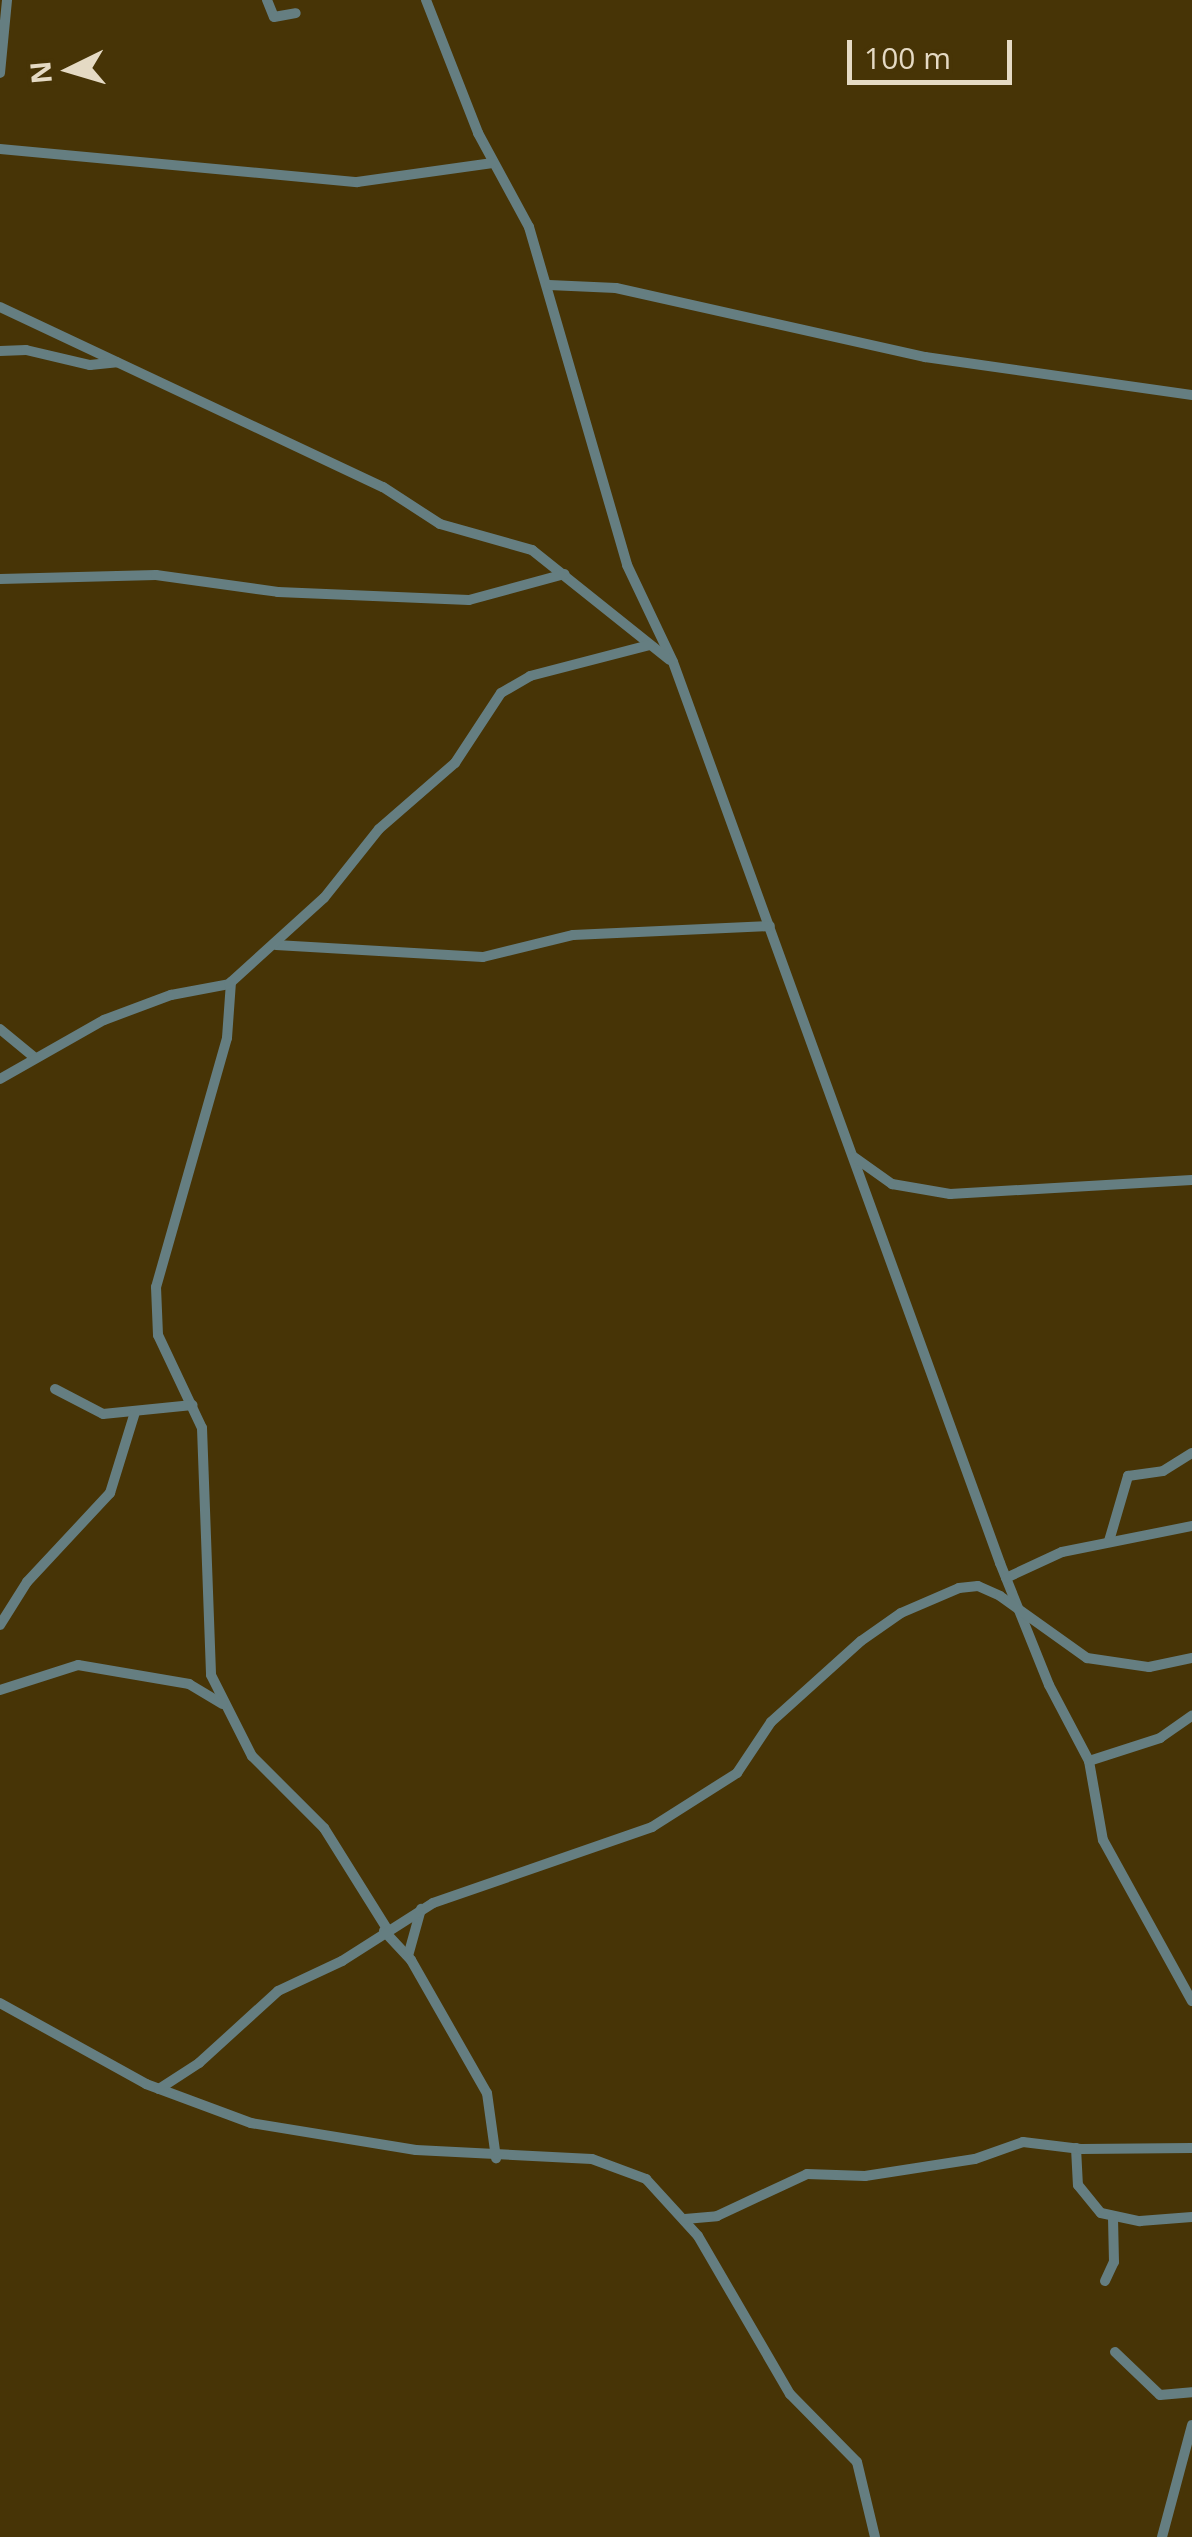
<!DOCTYPE html>
<html>
<head>
<meta charset="utf-8">
<style>
  body { margin:0 }
  #map { position:relative; width:1192px; height:2537px; overflow:hidden; background:#473406; font-family:"Open Sans",sans-serif }
  div>[style] { position:absolute }
  .street>* { height:10px; margin:-5px; padding:0 5px; transform-origin:5px; border-radius:5px; background:#657e81 }
  span { translate:-50% -50%; white-space:nowrap; text-align:center; line-height:1.15; -webkit-text-stroke:9px #473406; paint-order:stroke }
  .north { position:absolute; left:20px; top:20px; width:100px; height:100px; -webkit-text-stroke:8px #473406; paint-order:stroke; rotate:265deg; font-size:28px; font-weight:700; line-height:40px; text-align:center; color:#e5dac4 }
  .north::after { content:''; display:block; margin:auto; width:35px; height:45px; background:#e5dac4; clip-path:polygon(50% 0,100% 100%,50% 72%,0 100%) }
  .scale { position:absolute; left:847px; top:40px; width:165px; height:45px; box-sizing:border-box; border:5px solid #e5dac4; border-top:0; padding-left:12px; font-size:30px; line-height:35px; white-space:nowrap; color:#e5dac4; -webkit-text-stroke:8px #473406; paint-order:stroke }
</style>
</head>
<body>
<div id="map">
  <div class="street">
    <div style="left:267px;top:0;width:18px;rotate:68deg"></div>
    <div style="left:274px;top:17px;width:22px;rotate:-10deg"></div>
    <div style="left:426px;top:0;width:143px;rotate:68.6deg"></div>
    <div style="left:478px;top:133px;width:107px;rotate:61.5deg"></div>
    <div style="left:529px;top:227px;width:352px;rotate:73.8deg"></div>
    <div style="left:627px;top:565px;width:107px;rotate:64.6deg"></div>
    <div style="left:673px;top:662px;width:959px;rotate:70.05deg"></div>
    <div style="left:1000px;top:1563px;width:131px;rotate:68.1deg"></div>
    <div style="left:1049px;top:1685px;width:86px;rotate:62.2deg"></div>
    <div style="left:1089px;top:1761px;width:80px;rotate:80deg"></div>
    <div style="left:1103px;top:1840px;width:184px;rotate:61.1deg"></div>
    <div style="left:0;top:73px;width:73px;rotate:-84.5deg"></div>
    <div style="left:0;top:149px;width:359px;rotate:5.3deg"></div>
    <div style="left:357px;top:182px;width:137px;rotate:-8deg"></div>
    <div style="left:549px;top:285px;width:67px;rotate:2.6deg"></div>
    <div style="left:616px;top:288px;width:317px;rotate:12.6deg"></div>
    <div style="left:925px;top:357px;width:270px;rotate:8.1deg"></div>
    <div style="left:0;top:307px;width:423px;rotate:25.2deg"></div>
    <div style="left:383px;top:487px;width:68px;rotate:33deg"></div>
    <div style="left:440px;top:524px;width:96px;rotate:15.8deg"></div>
    <div style="left:532px;top:550px;width:176px;rotate:38.6deg"></div>
    <div style="left:0;top:351px;width:26px;rotate:-2deg"></div>
    <div style="left:26px;top:350px;width:66px;rotate:13.2deg"></div>
    <div style="left:90px;top:365px;width:27px;rotate:-6deg"></div>
    <div style="left:0;top:579px;width:156px;rotate:-1.5deg"></div>
    <div style="left:156px;top:575px;width:123px;rotate:7.9deg"></div>
    <div style="left:278px;top:592px;width:191px;rotate:2.4deg"></div>
    <div style="left:469px;top:600px;width:99px;rotate:-15.2deg"></div>
    <div style="left:276px;top:945px;width:207px;rotate:3.3deg"></div>
    <div style="left:483px;top:957px;width:93px;rotate:-13.7deg"></div>
    <div style="left:573px;top:935px;width:197px;rotate:-2.6deg"></div>
    <div style="left:231px;top:982px;width:56px;rotate:94.1deg"></div>
    <div style="left:227px;top:1038px;width:259px;rotate:105.9deg"></div>
    <div style="left:156px;top:1287px;width:48px;rotate:87.6deg"></div>
    <div style="left:158px;top:1335px;width:103px;rotate:64.7deg"></div>
    <div style="left:202px;top:1428px;width:247px;rotate:87.9deg"></div>
    <div style="left:211px;top:1675px;width:91px;rotate:63.2deg"></div>
    <div style="left:252px;top:1756px;width:102px;rotate:45deg"></div>
    <div style="left:324px;top:1828px;width:119px;rotate:58deg"></div>
    <div style="left:0;top:1029px;width:45px;rotate:39.6deg"></div>
    <div style="left:0;top:1079px;width:120px;rotate:-29.6deg"></div>
    <div style="left:104px;top:1020px;width:72px;rotate:-20.5deg"></div>
    <div style="left:171px;top:995px;width:59px;rotate:-10.7deg"></div>
    <div style="left:229px;top:984px;width:128px;rotate:-42.2deg"></div>
    <div style="left:324px;top:898px;width:88px;rotate:-51.4deg"></div>
    <div style="left:379px;top:829px;width:101px;rotate:-41deg"></div>
    <div style="left:455px;top:763px;width:84px;rotate:-56.7deg"></div>
    <div style="left:501px;top:693px;width:34px;rotate:-30deg"></div>
    <div style="left:530px;top:676px;width:124px;rotate:-14.5deg"></div>
    <div style="left:854px;top:1157px;width:47px;rotate:35.4deg"></div>
    <div style="left:892px;top:1184px;width:59px;rotate:9.8deg"></div>
    <div style="left:950px;top:1194px;width:242px;rotate:-3.3deg"></div>
    <div style="left:55px;top:1389px;width:54px;rotate:27.5deg"></div>
    <div style="left:103px;top:1414px;width:90px;rotate:-5.7deg"></div>
    <div style="left:1109px;top:1541px;width:68px;rotate:-73.7deg"></div>
    <div style="left:1128px;top:1476px;width:35px;rotate:-8deg"></div>
    <div style="left:1163px;top:1471px;width:34px;rotate:-32deg"></div>
    <div style="left:1006px;top:1578px;width:62px;rotate:-24.9deg"></div>
    <div style="left:1062px;top:1552px;width:133px;rotate:-11.3deg"></div>
    <div style="left:0;top:1625px;width:51px;rotate:-57.9deg"></div>
    <div style="left:27px;top:1582px;width:122px;rotate:-47deg"></div>
    <div style="left:110px;top:1493px;width:85px;rotate:-72.8deg"></div>
    <div style="left:0;top:1690px;width:82px;rotate:-17.8deg"></div>
    <div style="left:78px;top:1665px;width:113px;rotate:9.7deg"></div>
    <div style="left:189px;top:1684px;width:39px;rotate:31deg"></div>
    <div style="left:1089px;top:1761px;width:75px;rotate:-17.9deg"></div>
    <div style="left:1160px;top:1738px;width:39px;rotate:-35deg"></div>
    <div style="left:384px;top:1931px;width:40px;rotate:47deg"></div>
    <div style="left:411px;top:1960px;width:153px;rotate:60.3deg"></div>
    <div style="left:487px;top:2093px;width:66px;rotate:82.1deg"></div>
    <div style="left:408px;top:1956px;width:49px;rotate:-74.5deg"></div>
    <div style="left:0;top:2003px;width:167px;rotate:29deg"></div>
    <div style="left:146px;top:2084px;width:112px;rotate:20.4deg"></div>
    <div style="left:251px;top:2123px;width:167px;rotate:9.3deg"></div>
    <div style="left:416px;top:2150px;width:176px;rotate:2.9deg"></div>
    <div style="left:592px;top:2159px;width:58px;rotate:20.3deg"></div>
    <div style="left:646px;top:2179px;width:77px;rotate:47.6deg"></div>
    <div style="left:698px;top:2236px;width:183px;rotate:59.8deg"></div>
    <div style="left:790px;top:2394px;width:95px;rotate:45.4deg"></div>
    <div style="left:857px;top:2462px;width:77px;rotate:76.5deg"></div>
    <div style="left:159px;top:2089px;width:48px;rotate:-33deg"></div>
    <div style="left:199px;top:2063px;width:107px;rotate:-42.3deg"></div>
    <div style="left:278px;top:1991px;width:71px;rotate:-25.1deg"></div>
    <div style="left:342px;top:1961px;width:108px;rotate:-32.5deg"></div>
    <div style="left:433px;top:1903px;width:232px;rotate:-19.1deg"></div>
    <div style="left:652px;top:1827px;width:101px;rotate:-32.4deg"></div>
    <div style="left:737px;top:1773px;width:61px;rotate:-56.3deg"></div>
    <div style="left:771px;top:1722px;width:121px;rotate:-42deg"></div>
    <div style="left:861px;top:1641px;width:49px;rotate:-35deg"></div>
    <div style="left:901px;top:1613px;width:63px;rotate:-23.3deg"></div>
    <div style="left:959px;top:1588px;width:19px;rotate:-6deg"></div>
    <div style="left:978px;top:1586px;width:24px;rotate:24deg"></div>
    <div style="left:1000px;top:1596px;width:107px;rotate:35.5deg"></div>
    <div style="left:1087px;top:1658px;width:63px;rotate:8.3deg"></div>
    <div style="left:1149px;top:1667px;width:44px;rotate:-11.8deg"></div>
    <div style="left:1076px;top:2148px;width:37px;rotate:87deg"></div>
    <div style="left:1078px;top:2185px;width:36px;rotate:51deg"></div>
    <div style="left:1101px;top:2213px;width:40px;rotate:12deg"></div>
    <div style="left:1140px;top:2221px;width:52px;rotate:-4.4deg"></div>
    <div style="left:685px;top:2219px;width:32px;rotate:-5deg"></div>
    <div style="left:717px;top:2216px;width:99px;rotate:-25deg"></div>
    <div style="left:807px;top:2174px;width:58px;rotate:2deg"></div>
    <div style="left:865px;top:2176px;width:111px;rotate:-8.8deg"></div>
    <div style="left:975px;top:2159px;width:51px;rotate:-19.5deg"></div>
    <div style="left:1023px;top:2142px;width:58px;rotate:6.9deg"></div>
    <div style="left:1081px;top:2149px;width:111px;rotate:-0.5deg"></div>
    <div style="left:1105px;top:2281px;width:21px;rotate:-65deg"></div>
    <div style="left:1114px;top:2262px;width:44px;rotate:-91.3deg"></div>
    <div style="left:1115px;top:2352px;width:62px;rotate:43.7deg"></div>
    <div style="left:1160px;top:2395px;width:32px;rotate:-5deg"></div>
    <div style="left:1162px;top:2537px;width:116px;rotate:-75deg"></div>
  </div>
  <div class="north">N</div>
  <div class="scale">100 m</div>
</div>
</body>
</html>
